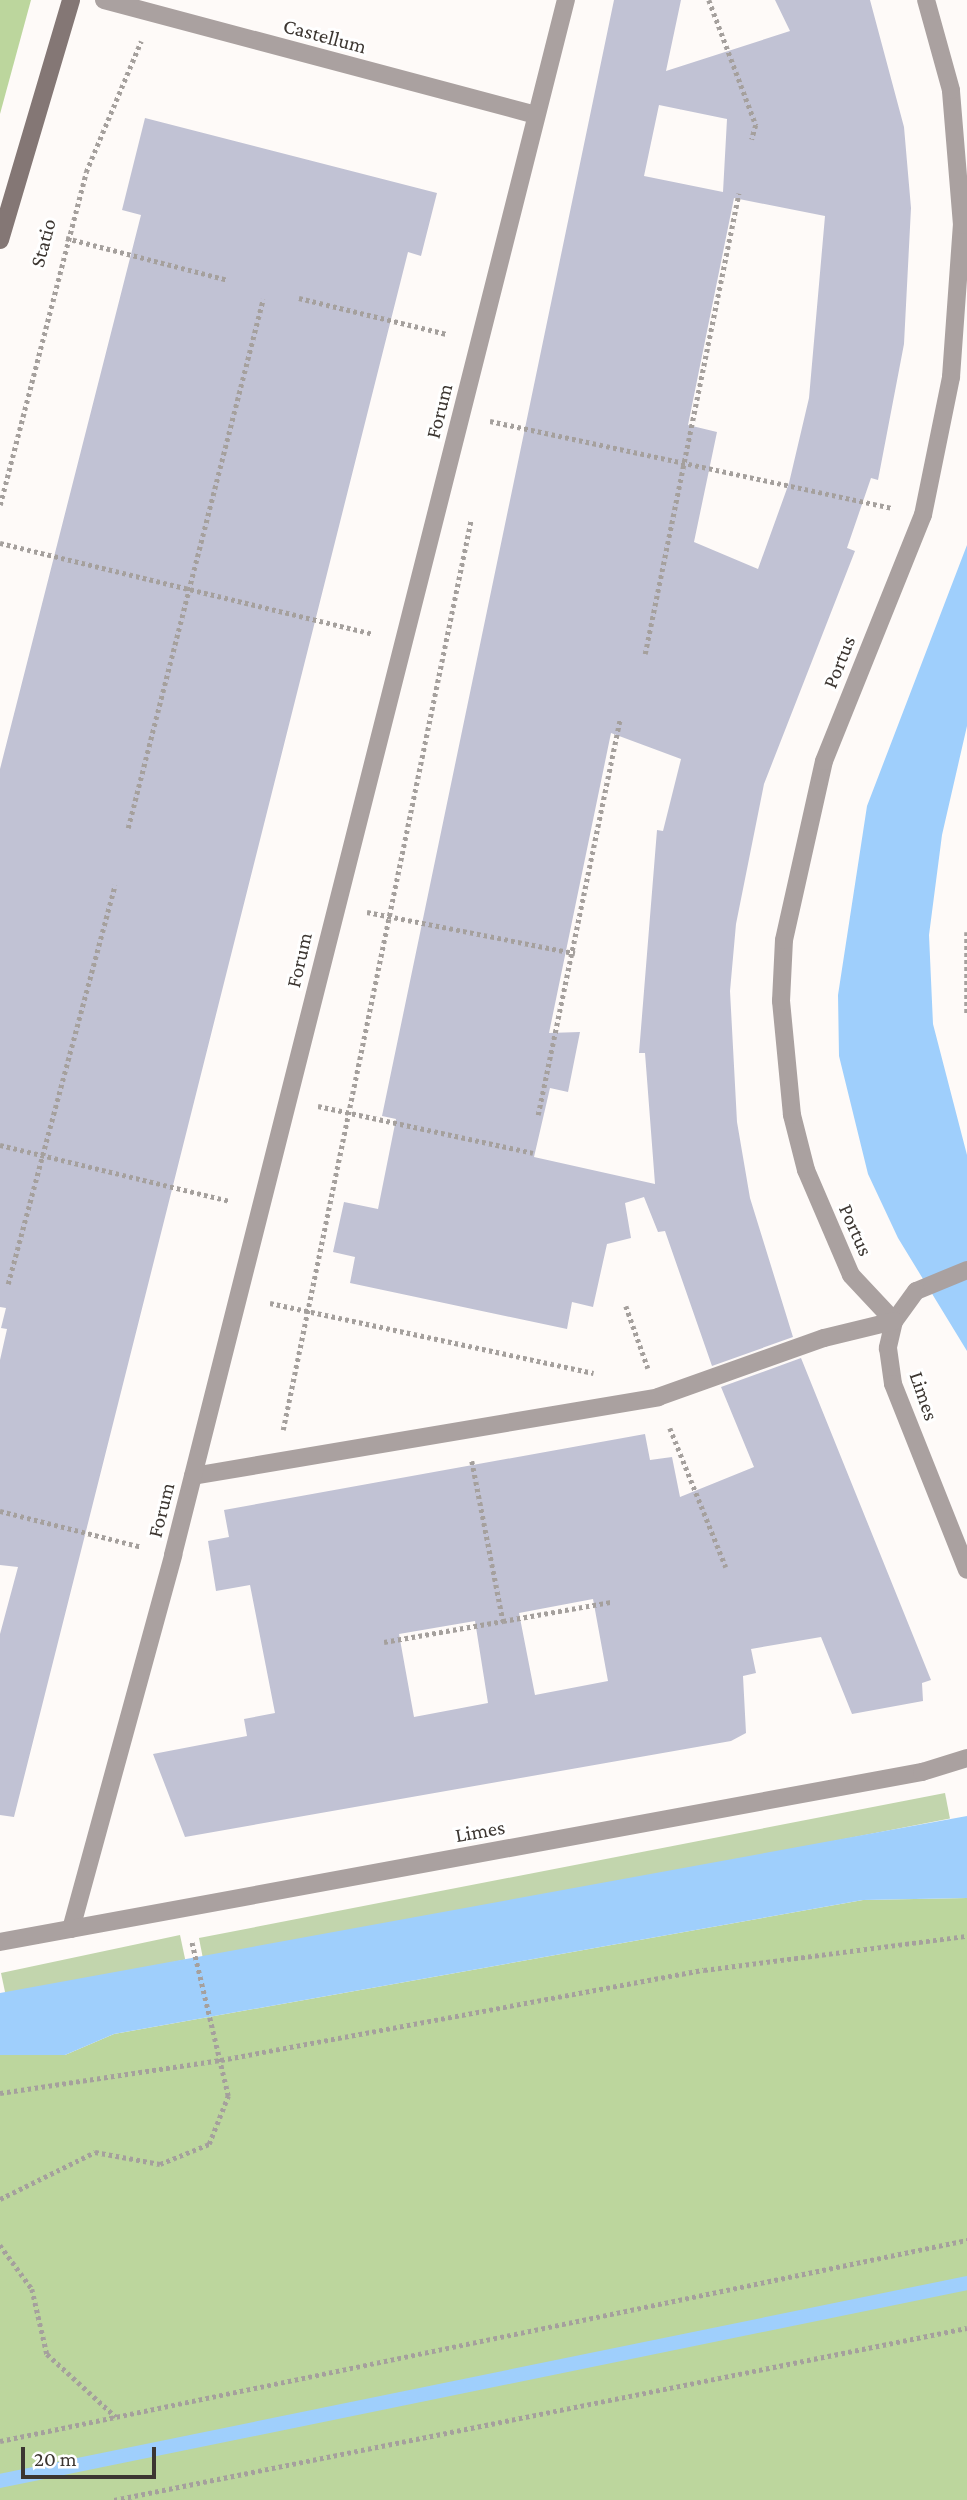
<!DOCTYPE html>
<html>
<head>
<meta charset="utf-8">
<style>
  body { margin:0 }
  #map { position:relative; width:967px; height:2500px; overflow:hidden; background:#fefaf8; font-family:"Crimson Pro",serif }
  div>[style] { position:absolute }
  .green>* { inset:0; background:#c2d5ad; transform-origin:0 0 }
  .forest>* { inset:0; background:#bcd69d }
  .water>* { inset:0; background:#9fcffc }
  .stream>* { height:14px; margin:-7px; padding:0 7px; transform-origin:7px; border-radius:7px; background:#9fcffc }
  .building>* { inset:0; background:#c1c2d4 }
  .path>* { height:4.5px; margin-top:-2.25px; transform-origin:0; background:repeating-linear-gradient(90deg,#a5a09d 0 3.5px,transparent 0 7px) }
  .street>* { height:18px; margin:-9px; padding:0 9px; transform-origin:9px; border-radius:9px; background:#aaa1a0 }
  .secondary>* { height:18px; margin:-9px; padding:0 9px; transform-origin:9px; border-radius:9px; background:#847775 }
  span { translate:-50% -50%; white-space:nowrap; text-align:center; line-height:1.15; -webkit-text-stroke:6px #fff; paint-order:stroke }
  .street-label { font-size:21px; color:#3c3631 }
  .scale { position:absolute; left:21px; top:2447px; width:135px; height:32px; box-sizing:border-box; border:4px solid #3c3631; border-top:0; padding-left:9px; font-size:21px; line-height:24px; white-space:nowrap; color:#3c3631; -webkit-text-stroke:5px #fff; paint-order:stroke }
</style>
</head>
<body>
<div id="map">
  <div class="green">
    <div style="left:945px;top:1793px;width:26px;height:760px;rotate:79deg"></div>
    <div style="left:180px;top:1935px;width:25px;height:183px;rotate:78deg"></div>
  </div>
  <div class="forest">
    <div style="clip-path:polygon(0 0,31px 0,0 114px)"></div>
    <div style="clip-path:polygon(967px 1898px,967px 2500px,0 2500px,0 2055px,65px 2055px,114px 2034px,863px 1900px)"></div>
  </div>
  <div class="water">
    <div style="clip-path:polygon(967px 545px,967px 726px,942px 835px,929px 935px,933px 1024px,967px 1155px,967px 1351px,898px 1238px,868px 1174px,839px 1056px,838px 995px,867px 806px)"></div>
    <div style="clip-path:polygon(967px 1816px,967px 1898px,863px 1900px,114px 2034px,65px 2055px,0 2055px,0 1993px)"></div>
  </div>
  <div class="stream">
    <div style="left:0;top:2481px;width:987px;rotate:-11.57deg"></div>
  </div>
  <div class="building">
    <div style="clip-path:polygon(evenodd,614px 0,681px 0,666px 71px,790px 31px,775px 0,870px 0,904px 127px,911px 208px,904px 344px,878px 480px,871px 478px,847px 548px,855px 551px,764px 784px,736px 924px,730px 991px,737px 1122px,750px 1198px,793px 1337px,712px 1366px,665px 1231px,658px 1232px,644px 1197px,625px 1203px,631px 1238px,607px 1244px,593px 1307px,572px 1302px,567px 1329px,350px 1283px,355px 1257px,333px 1252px,344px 1202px,378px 1209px,396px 1119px,382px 1116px,614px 0,659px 105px,727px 119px,723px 192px,644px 176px,659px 105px,614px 0,734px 198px,825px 216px,809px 398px,789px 483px,758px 569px,694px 542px,717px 432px,688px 425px,734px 198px,614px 0,611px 733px,681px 759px,663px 831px,657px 830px,639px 1053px,645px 1053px,655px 1184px,534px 1157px,550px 1088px,568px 1092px,580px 1032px,549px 1033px,611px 733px)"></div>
    <div style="clip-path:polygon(145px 118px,437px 193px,421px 256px,408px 252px,14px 1817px,0 1815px,0 1634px,18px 1567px,0 1565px,0 1360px,7px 1329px,1px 1328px,6px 1308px,0 1307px,0 769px,141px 215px,122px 210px)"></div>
    <div style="clip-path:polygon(evenodd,801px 1358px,931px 1680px,922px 1683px,923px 1701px,852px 1714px,821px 1637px,751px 1649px,756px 1673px,743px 1676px,746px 1733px,731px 1741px,185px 1837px,153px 1754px,247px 1736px,244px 1719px,275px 1713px,250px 1585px,216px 1591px,208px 1541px,229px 1537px,224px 1510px,645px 1434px,650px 1460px,672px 1457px,680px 1497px,754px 1467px,721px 1387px,801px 1358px,593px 1599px,608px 1681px,535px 1695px,519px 1613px,593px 1599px,801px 1358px,475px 1621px,488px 1703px,414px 1717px,399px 1634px,475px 1621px)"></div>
  </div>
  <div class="path">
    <div style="left:709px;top:0;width:134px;rotate:69.4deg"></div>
    <div style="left:756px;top:125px;width:15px;rotate:106deg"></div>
    <div style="left:66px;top:238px;width:167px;rotate:14.5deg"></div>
    <div style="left:299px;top:298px;width:152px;rotate:13.7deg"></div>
    <div style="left:490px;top:421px;width:411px;rotate:12.2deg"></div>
    <div style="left:0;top:505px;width:344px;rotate:-75.5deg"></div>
    <div style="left:86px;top:172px;width:142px;rotate:-67.2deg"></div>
    <div style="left:0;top:543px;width:384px;rotate:13.7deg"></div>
    <div style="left:645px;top:654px;width:470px;rotate:-78.5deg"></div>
    <div style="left:128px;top:828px;width:546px;rotate:-75.68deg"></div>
    <div style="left:367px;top:912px;width:212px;rotate:11.2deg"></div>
    <div style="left:967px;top:932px;width:83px;rotate:90deg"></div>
    <div style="left:318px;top:1106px;width:220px;rotate:12.3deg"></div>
    <div style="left:538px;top:1115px;width:405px;rotate:-78.3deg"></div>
    <div style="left:0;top:1145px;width:237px;rotate:13.7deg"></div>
    <div style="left:8px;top:1284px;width:413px;rotate:-75deg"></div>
    <div style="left:270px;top:1303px;width:331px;rotate:12.2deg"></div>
    <div style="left:626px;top:1306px;width:66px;rotate:70.5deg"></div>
    <div style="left:670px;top:1428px;width:150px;rotate:68.1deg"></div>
    <div style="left:283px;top:1430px;width:929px;rotate:-78.33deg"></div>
    <div style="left:472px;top:1461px;width:163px;rotate:79deg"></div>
    <div style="left:503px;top:1621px;width:110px;rotate:-10deg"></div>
    <div style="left:0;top:1511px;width:146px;rotate:14.2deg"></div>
    <div style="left:384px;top:1642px;width:121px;rotate:-10deg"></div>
    <div style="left:0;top:2093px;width:223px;rotate:-8.5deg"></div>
    <div style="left:221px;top:2060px;width:491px;rotate:-10.6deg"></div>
    <div style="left:704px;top:1970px;width:265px;rotate:-7.4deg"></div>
    <div style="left:0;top:2199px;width:106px;rotate:-26.3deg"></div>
    <div style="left:95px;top:2152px;width:66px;rotate:10.5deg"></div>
    <div style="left:160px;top:2164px;width:53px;rotate:-22.2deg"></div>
    <div style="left:209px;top:2144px;width:52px;rotate:-68.4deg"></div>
    <div style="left:228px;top:2096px;width:160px;rotate:-103.3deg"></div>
    <div style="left:0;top:2245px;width:54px;rotate:54deg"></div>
    <div style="left:32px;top:2289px;width:67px;rotate:77deg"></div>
    <div style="left:47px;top:2354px;width:93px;rotate:42.4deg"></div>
    <div style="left:0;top:2441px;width:988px;rotate:-11.74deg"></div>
    <div style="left:114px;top:2500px;width:870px;rotate:-11.4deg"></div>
  </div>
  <div class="street">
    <div style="left:104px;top:0;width:446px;rotate:14.9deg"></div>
    <div style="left:967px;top:1270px;width:55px;rotate:157.6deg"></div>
    <div style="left:916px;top:1291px;width:37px;rotate:126deg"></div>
    <div style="left:894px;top:1321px;width:28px;rotate:103deg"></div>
    <div style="left:888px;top:1348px;width:36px;rotate:82deg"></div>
    <div style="left:893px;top:1384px;width:200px;rotate:68.3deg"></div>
    <div style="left:894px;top:1321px;width:63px;rotate:-133.1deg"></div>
    <div style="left:851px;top:1275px;width:114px;rotate:-113.2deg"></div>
    <div style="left:806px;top:1170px;width:57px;rotate:-104.3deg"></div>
    <div style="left:792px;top:1115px;width:115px;rotate:-95.5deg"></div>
    <div style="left:781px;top:1001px;width:61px;rotate:-87.2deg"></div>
    <div style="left:784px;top:940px;width:183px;rotate:-77.4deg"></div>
    <div style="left:824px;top:761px;width:265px;rotate:-68.1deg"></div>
    <div style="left:923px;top:515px;width:141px;rotate:-78.5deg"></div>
    <div style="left:951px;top:377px;width:152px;rotate:-85.9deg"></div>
    <div style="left:962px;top:225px;width:135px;rotate:-94.7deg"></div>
    <div style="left:951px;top:90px;width:93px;rotate:-105.5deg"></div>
    <div style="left:193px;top:1476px;width:472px;rotate:-9.6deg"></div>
    <div style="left:658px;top:1397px;width:176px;rotate:-19.6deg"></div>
    <div style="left:824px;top:1338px;width:72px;rotate:-13.7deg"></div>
    <div style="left:71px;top:1929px;width:388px;rotate:-74.7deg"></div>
    <div style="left:173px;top:1555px;width:1604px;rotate:-75.82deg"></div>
    <div style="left:0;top:1942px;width:938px;rotate:-10.45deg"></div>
    <div style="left:922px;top:1772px;width:47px;rotate:-17.3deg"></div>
  </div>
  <div class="secondary">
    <div style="left:0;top:240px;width:250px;rotate:-73.5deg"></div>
  </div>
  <div class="street-label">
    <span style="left:325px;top:36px;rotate:15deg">Castellum</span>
    <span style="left:43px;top:243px;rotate:-75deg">Statio</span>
    <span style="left:439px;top:411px;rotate:-76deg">Forum</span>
    <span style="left:839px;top:662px;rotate:-68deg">Portus</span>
    <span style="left:299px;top:960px;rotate:-77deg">Forum</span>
    <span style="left:856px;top:1230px;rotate:66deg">Portus</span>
    <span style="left:924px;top:1396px;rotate:71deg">Limes</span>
    <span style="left:161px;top:1510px;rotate:-76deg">Forum</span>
    <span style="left:480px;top:1831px;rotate:-10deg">Limes</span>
  </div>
  <div class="scale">20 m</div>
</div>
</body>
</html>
